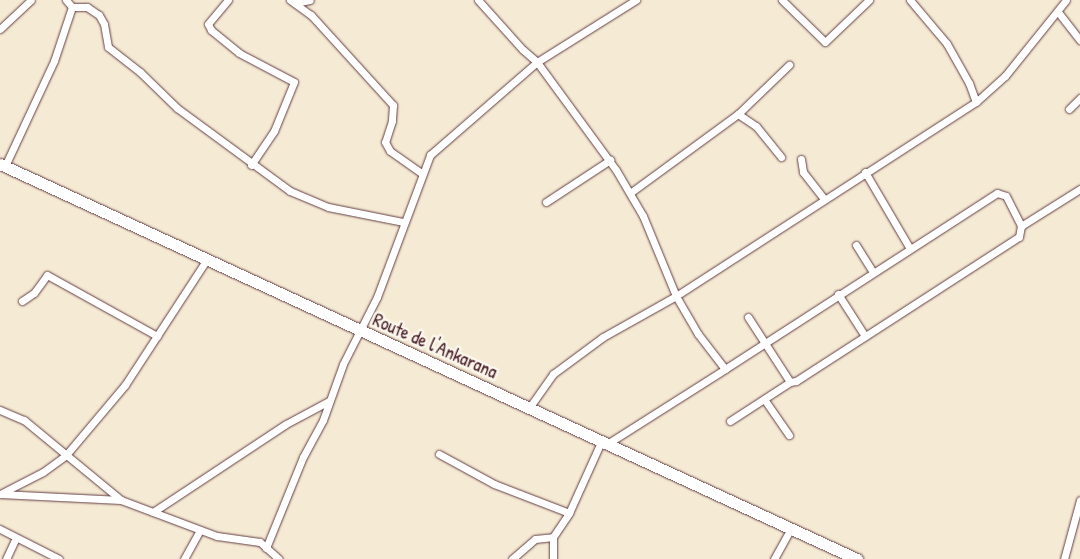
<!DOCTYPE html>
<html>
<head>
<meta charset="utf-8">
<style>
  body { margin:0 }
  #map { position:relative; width:1080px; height:559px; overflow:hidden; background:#f5ead3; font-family:"Patrick Hand",sans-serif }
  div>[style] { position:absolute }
  .roads { filter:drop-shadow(0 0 1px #643d44) drop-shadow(0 0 1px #643d44) }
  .street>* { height:7px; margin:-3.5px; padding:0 3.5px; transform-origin:3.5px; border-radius:3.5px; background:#fff }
  .primary>* { height:11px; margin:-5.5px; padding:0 5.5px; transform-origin:5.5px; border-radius:5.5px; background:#fff }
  span { translate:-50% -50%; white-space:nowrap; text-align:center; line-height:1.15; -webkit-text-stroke:5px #fbf7ec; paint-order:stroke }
  .street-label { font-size:19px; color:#4a1f2b }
</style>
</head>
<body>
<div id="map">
  <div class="roads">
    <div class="street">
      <div style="left:66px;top:0;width:9px;rotate:49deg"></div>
      <div style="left:72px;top:7px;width:15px"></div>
      <div style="left:87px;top:7px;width:14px;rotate:34deg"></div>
      <div style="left:99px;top:15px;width:10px;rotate:61deg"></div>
      <div style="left:104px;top:24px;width:23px;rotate:80deg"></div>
      <div style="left:108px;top:47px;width:41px;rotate:38deg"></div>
      <div style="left:140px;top:72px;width:52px;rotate:44.2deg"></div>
      <div style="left:177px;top:108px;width:140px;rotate:36.3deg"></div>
      <div style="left:290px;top:191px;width:41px;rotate:22.8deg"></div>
      <div style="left:328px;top:207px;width:76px;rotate:11.3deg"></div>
      <div style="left:228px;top:0;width:31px;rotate:130deg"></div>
      <div style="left:208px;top:24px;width:7px;rotate:63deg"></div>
      <div style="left:211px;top:30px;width:36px;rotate:39deg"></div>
      <div style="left:239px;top:53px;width:62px;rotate:27.8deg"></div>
      <div style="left:294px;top:82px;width:53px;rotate:112.2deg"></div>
      <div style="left:274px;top:131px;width:41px;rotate:124.1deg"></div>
      <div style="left:290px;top:0;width:26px;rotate:36deg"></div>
      <div style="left:311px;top:15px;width:122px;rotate:47.7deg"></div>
      <div style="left:393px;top:105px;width:16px;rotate:94deg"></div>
      <div style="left:392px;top:121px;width:22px;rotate:108deg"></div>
      <div style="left:385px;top:142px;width:10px;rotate:61deg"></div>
      <div style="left:390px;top:151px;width:38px;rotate:35deg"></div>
      <div style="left:782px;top:0;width:60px;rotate:44.3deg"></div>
      <div style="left:825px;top:42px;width:61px;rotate:-43.7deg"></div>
      <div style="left:910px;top:0;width:57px;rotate:49.9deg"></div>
      <div style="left:947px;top:44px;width:45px;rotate:60.6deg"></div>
      <div style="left:969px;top:83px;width:20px;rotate:70deg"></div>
      <div style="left:295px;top:3px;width:15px;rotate:-11deg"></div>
      <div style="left:1058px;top:12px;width:36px;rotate:52deg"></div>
      <div style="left:0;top:29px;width:42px;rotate:-43.1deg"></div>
      <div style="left:1069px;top:109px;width:16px;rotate:-45deg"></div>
      <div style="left:738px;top:114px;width:22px;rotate:34deg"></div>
      <div style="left:756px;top:126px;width:40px;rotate:51deg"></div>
      <div style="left:801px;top:159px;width:13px;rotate:81deg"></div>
      <div style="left:803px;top:172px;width:33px;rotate:52deg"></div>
      <div style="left:5px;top:166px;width:116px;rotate:-65deg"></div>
      <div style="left:54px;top:61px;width:57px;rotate:-71.6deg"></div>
      <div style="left:865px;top:172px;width:87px;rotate:59.6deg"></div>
      <div style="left:630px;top:193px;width:134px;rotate:-36.2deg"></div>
      <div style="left:738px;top:114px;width:71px;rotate:-43.9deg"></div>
      <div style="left:546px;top:202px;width:77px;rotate:-33.3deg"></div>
      <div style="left:856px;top:245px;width:32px;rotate:58deg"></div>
      <div style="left:838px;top:294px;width:50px;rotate:57.3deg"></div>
      <div style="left:22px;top:301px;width:14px;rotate:-34deg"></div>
      <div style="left:34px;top:293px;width:22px;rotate:-54deg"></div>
      <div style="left:47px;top:275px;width:126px;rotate:29deg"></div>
      <div style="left:748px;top:317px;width:77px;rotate:57.1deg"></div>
      <div style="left:790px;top:382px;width:6px;rotate:-9deg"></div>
      <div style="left:796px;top:381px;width:265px;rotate:-32.9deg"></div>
      <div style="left:1019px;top:237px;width:11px;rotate:-80deg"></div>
      <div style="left:725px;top:369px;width:324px;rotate:-32.9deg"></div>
      <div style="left:997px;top:193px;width:9px;rotate:18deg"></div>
      <div style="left:1006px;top:196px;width:34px;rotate:63deg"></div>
      <div style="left:1021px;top:226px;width:70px;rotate:-32.1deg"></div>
      <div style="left:764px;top:399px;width:44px;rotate:55.2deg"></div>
      <div style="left:529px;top:408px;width:42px;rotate:-54.8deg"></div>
      <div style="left:553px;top:374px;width:62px;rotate:-36.5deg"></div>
      <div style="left:603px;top:337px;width:84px;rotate:-29.3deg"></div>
      <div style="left:676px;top:296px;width:357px;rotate:-32.9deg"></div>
      <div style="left:976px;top:102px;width:39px;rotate:-42deg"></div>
      <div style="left:1005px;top:76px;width:97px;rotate:-51.2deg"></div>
      <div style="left:0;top:410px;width:26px;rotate:23deg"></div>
      <div style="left:24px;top:420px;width:126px;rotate:39.5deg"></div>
      <div style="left:730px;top:421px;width:72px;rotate:-33deg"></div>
      <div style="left:607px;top:444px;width:140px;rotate:-32.4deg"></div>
      <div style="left:725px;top:369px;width:44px;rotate:-127.6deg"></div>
      <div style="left:698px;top:334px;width:44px;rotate:-120.1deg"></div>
      <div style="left:676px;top:296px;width:87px;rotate:-112.4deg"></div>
      <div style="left:643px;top:216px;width:53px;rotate:-120.4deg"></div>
      <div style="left:616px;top:170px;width:134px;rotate:-126.2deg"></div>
      <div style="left:537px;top:62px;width:117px;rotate:-32.1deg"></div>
      <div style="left:439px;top:454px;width:63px;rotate:28.6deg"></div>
      <div style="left:494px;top:484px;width:80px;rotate:21.1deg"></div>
      <div style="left:0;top:494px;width:48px;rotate:-27.1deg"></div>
      <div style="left:43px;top:472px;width:29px;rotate:-36deg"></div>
      <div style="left:66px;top:455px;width:92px;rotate:-49.9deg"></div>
      <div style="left:125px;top:385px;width:150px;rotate:-56.9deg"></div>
      <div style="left:0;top:494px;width:121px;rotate:2.8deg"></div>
      <div style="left:121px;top:500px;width:103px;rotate:20.6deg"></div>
      <div style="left:217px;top:536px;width:43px;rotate:7.9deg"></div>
      <div style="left:260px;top:542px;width:25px;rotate:42deg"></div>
      <div style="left:153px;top:512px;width:159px;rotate:-33.5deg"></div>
      <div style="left:286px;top:424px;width:49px;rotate:-28.1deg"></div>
      <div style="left:0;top:529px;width:66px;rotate:27deg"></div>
      <div style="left:266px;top:548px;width:98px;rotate:-67.9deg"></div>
      <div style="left:303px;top:457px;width:42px;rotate:-61.6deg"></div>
      <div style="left:323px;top:420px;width:59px;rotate:-70.3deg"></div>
      <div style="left:343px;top:364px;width:75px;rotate:-63.1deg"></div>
      <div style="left:377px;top:297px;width:152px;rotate:-69.5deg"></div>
      <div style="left:430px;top:155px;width:142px;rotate:-41deg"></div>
      <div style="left:537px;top:62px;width:18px;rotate:-139deg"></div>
      <div style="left:523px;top:50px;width:67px;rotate:-132deg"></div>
      <div style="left:6px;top:559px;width:23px;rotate:-65deg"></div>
      <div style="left:184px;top:559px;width:33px;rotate:-61deg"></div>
      <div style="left:512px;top:559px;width:30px;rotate:-41deg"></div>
      <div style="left:535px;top:539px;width:18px;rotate:-6deg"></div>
      <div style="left:553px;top:559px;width:22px;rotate:-90deg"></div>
      <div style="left:553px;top:537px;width:29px;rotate:-56deg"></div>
      <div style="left:569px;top:513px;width:78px;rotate:-65.7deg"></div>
      <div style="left:774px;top:559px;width:35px;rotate:-61deg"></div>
      <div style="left:1064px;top:559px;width:61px;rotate:-74.8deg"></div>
    </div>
    <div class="primary">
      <div style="left:0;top:164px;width:944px;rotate:24.75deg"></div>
    </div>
  </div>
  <div class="street-label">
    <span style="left:435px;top:346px;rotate:24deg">Route de l'Ankarana</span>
  </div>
</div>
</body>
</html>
